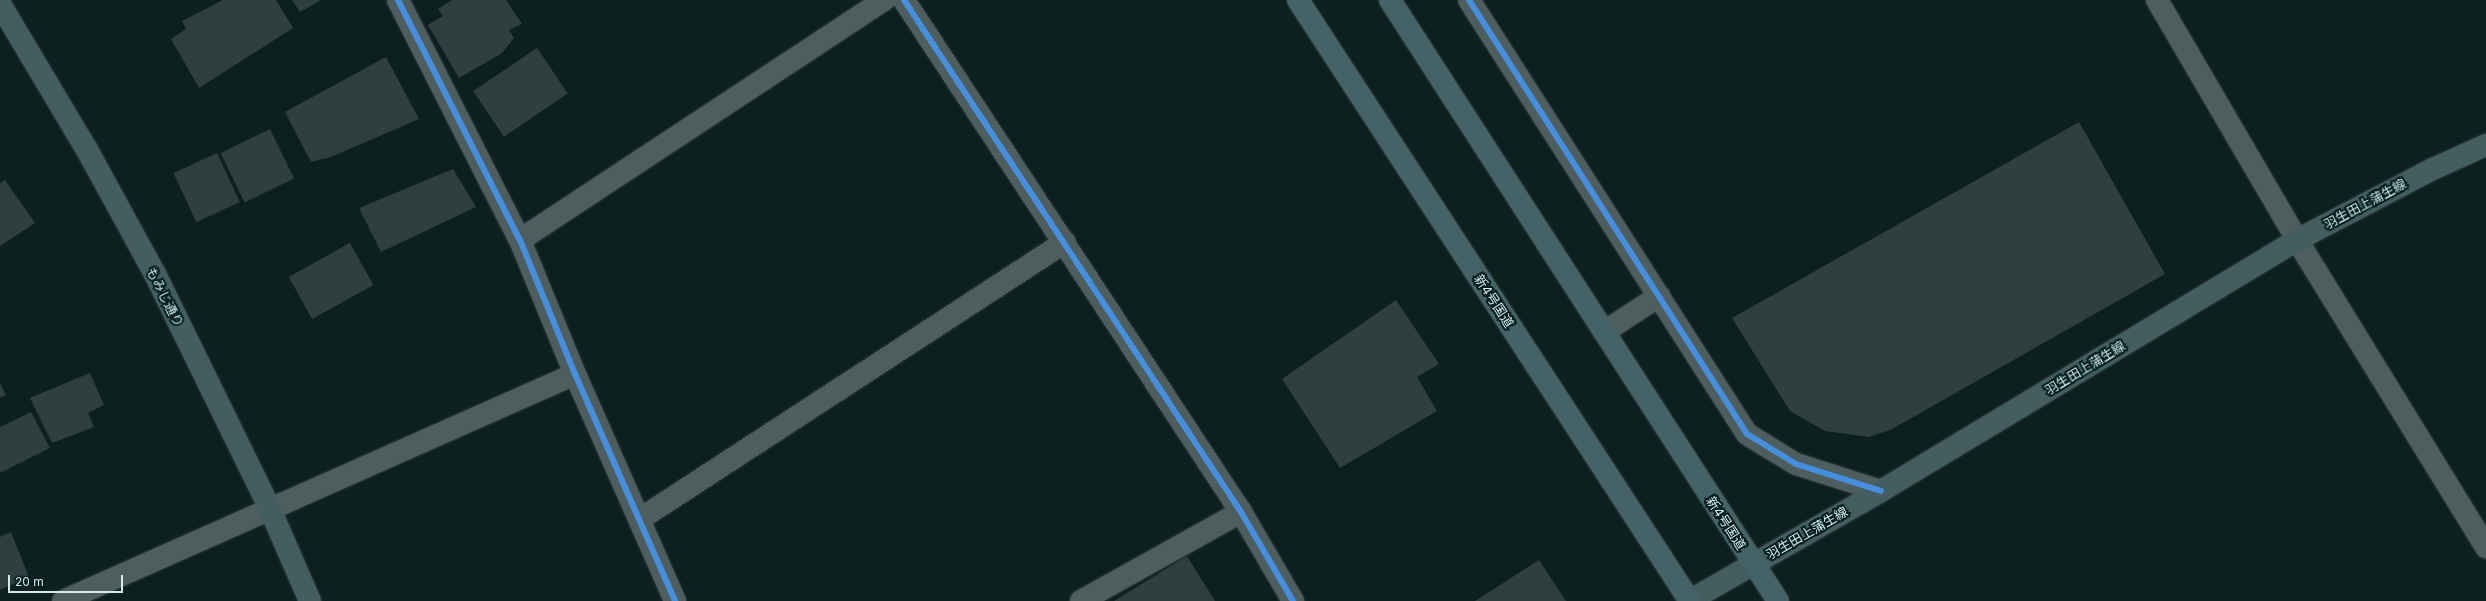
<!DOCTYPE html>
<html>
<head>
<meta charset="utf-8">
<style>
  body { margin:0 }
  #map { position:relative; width:2486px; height:601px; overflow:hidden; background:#0d2020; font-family:Inter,"Noto Sans JP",sans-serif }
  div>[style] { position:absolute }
  .building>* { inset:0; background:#2f3f3d; transform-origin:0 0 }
  .roads { filter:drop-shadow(0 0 1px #2e3b3b) drop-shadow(0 0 1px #2e3b3b) }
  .minor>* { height:22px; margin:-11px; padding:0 11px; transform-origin:11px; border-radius:11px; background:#4e5e5e }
  .major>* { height:22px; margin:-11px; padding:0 11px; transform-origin:11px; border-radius:11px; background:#445d60 }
  .highway>* { height:22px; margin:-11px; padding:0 11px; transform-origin:11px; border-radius:11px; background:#456367 }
  .cycleway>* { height:6px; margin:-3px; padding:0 3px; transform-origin:3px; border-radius:3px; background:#468fdf }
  span { translate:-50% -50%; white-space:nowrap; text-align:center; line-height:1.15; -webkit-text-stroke:4px #001e1e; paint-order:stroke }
  .street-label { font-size:13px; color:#d4eaea }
  .scale { position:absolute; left:8px; top:575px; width:115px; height:18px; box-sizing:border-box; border:2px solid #d4eaea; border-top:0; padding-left:5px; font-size:12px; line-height:14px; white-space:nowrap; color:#d4eaea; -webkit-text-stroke:3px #001e1e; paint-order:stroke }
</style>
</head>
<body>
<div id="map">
  <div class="building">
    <div style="clip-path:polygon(223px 0,276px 0,293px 28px,199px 88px,171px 39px,186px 29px,182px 21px)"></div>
    <div style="clip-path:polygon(292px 0,321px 0,300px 12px)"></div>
    <div style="clip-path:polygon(452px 0,506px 0,522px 24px,509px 30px,514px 38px,502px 53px,459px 78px,428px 25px,443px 16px,438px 9px)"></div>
    <div style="left:537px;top:48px;width:55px;height:77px;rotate:56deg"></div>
    <div style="clip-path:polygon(386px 57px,419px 119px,331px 157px,311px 162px,285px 112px)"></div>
    <div style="clip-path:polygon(2079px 122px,2165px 274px,1892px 429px,1869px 437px,1825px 431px,1790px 411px,1732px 318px)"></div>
    <div style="left:270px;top:129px;width:55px;height:55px;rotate:64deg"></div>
    <div style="left:217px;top:153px;width:54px;height:48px;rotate:65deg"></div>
    <div style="clip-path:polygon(453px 169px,476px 207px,381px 252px,359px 208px)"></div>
    <div style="clip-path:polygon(5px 180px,35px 223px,0 246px,0 183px)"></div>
    <div style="left:350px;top:243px;width:48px;height:70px;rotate:61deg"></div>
    <div style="clip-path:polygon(1396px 300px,1439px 364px,1417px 377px,1437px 411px,1340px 468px,1282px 379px)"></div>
    <div style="clip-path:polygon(90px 373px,104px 405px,88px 413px,94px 427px,52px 443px,30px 398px)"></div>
    <div style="clip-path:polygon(0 383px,6px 395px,0 398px)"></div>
    <div style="clip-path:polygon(31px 412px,50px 448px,0 473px,0 427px)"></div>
    <div style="clip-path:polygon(11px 532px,29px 577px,0 590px,0 537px)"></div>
    <div style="clip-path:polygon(1187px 556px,1215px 601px,1114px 601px)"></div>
    <div style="clip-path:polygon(1539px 560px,1566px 601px,1475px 601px)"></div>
  </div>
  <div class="roads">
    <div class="minor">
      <div style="left:398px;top:0;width:269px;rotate:63.1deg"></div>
      <div style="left:520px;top:240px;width:145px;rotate:67.7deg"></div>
      <div style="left:575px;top:374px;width:248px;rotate:66.2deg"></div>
      <div style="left:904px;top:0;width:613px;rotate:56.65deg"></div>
      <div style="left:1241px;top:512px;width:103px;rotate:59.7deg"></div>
      <div style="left:1469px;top:0;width:515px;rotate:57.36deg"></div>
      <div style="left:1747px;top:434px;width:57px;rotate:31.5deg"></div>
      <div style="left:1796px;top:464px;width:89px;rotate:17.6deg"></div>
      <div style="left:2157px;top:0;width:278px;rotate:59.7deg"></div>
      <div style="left:2297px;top:240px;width:361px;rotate:58.4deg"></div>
      <div style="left:520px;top:240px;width:436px;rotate:-33.4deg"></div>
      <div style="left:1604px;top:332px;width:66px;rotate:-33.2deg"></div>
      <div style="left:640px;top:519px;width:507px;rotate:-33.09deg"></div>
      <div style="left:63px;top:601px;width:560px;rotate:-23.91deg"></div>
      <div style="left:1081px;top:601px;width:183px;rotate:-29.1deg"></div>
    </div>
    <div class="major">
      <div style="left:0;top:4px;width:168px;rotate:59.2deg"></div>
      <div style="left:86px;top:148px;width:144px;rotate:61.3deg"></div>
      <div style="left:155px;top:274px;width:262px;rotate:63.9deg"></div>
      <div style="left:270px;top:509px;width:100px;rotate:66.5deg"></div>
      <div style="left:1689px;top:601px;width:221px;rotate:-29.8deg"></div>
      <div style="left:1881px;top:491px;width:486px;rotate:-31.1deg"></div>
      <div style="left:2297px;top:240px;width:153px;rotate:-27.6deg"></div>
      <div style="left:2433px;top:169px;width:58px;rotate:-24.4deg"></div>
    </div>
    <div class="highway">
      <div style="left:1298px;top:0;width:718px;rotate:56.89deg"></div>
      <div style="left:1390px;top:0;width:715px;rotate:57.15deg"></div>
    </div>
  </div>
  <div class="cycleway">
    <div style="left:398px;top:0;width:269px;rotate:63.1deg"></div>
    <div style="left:520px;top:240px;width:145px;rotate:67.7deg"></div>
    <div style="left:575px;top:374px;width:248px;rotate:66.2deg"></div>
    <div style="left:904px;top:0;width:613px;rotate:56.65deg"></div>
    <div style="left:1241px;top:512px;width:103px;rotate:59.7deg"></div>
    <div style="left:1469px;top:0;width:515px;rotate:57.36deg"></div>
    <div style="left:1747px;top:434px;width:57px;rotate:31.5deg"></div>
    <div style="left:1796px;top:464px;width:89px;rotate:17.6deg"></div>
  </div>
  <div class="street-label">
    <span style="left:2365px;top:204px;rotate:-28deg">羽生田上蒲生線</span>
    <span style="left:165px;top:297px;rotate:63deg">もみじ通り</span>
    <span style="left:1494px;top:301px;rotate:57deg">新4号国道</span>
    <span style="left:2085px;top:368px;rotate:-31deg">羽生田上蒲生線</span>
    <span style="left:1726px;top:523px;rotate:57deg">新4号国道</span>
    <span style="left:1807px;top:533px;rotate:-30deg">羽生田上蒲生線</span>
  </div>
  <div class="scale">20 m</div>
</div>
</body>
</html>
